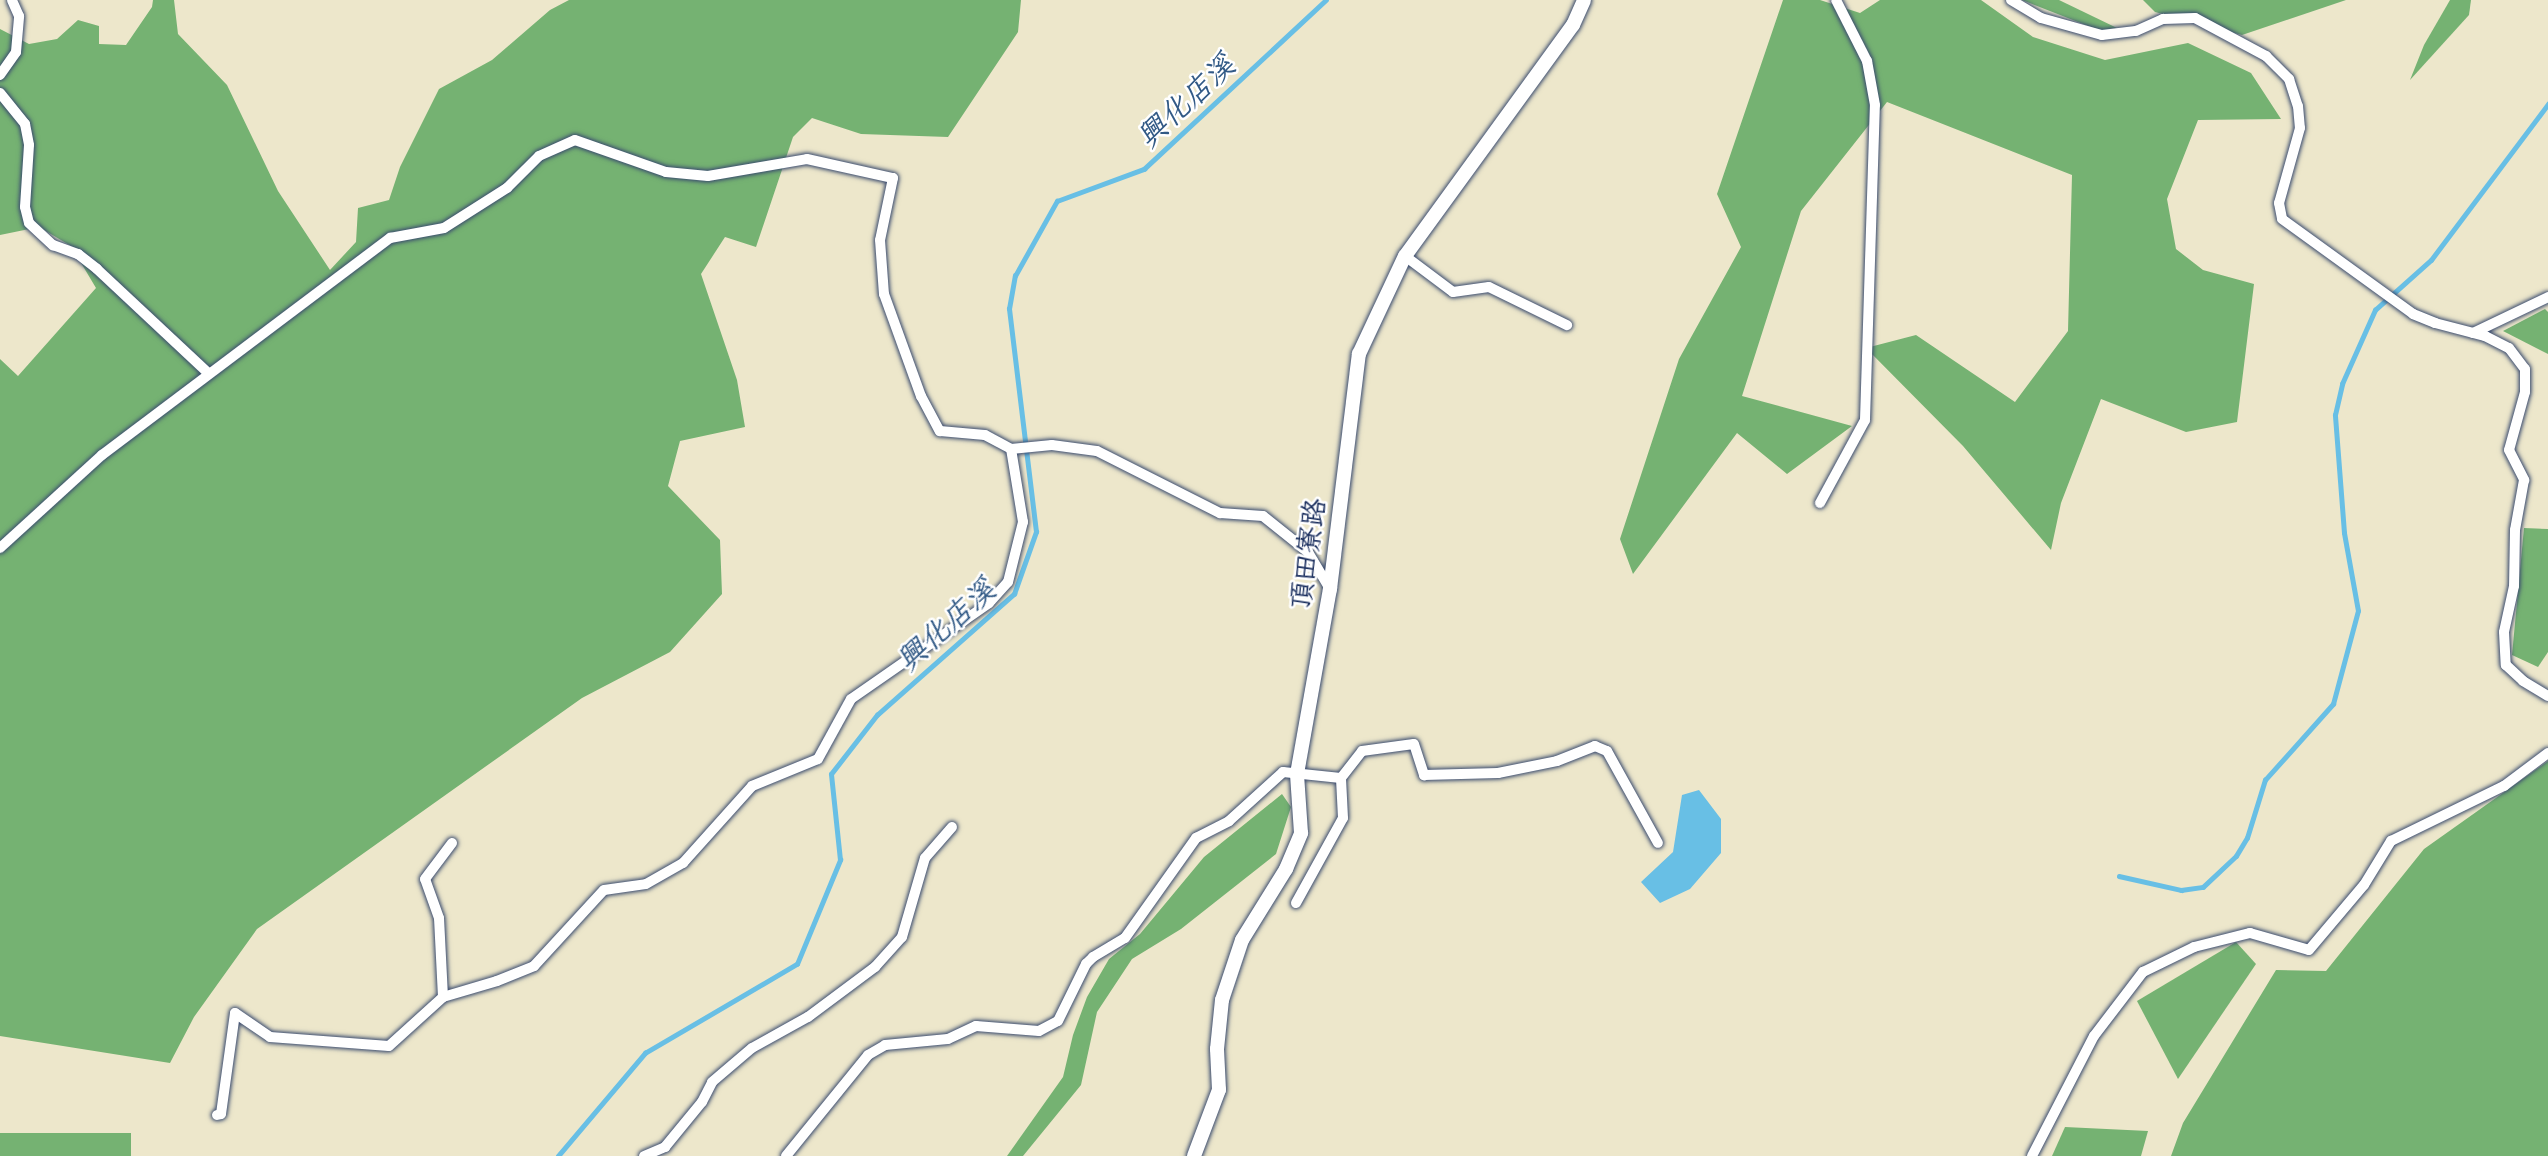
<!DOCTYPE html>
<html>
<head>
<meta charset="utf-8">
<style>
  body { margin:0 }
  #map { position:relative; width:2548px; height:1156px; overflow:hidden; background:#ede7cb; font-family:Caveat,"LXGW WenKai TC",sans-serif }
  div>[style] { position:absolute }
  .forest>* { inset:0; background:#75b272; transform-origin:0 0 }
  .water>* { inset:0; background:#68bfe5 }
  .stream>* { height:4.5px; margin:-2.25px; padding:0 2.25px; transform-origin:2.25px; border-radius:2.25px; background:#68bfe5 }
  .roads { filter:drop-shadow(0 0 2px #3a4b6e) drop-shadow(0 0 2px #3a4b6e) }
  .minor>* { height:10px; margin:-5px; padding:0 5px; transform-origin:5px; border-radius:5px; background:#fff }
  .tertiary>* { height:14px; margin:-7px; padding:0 7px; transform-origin:7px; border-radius:7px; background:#fff }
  span { translate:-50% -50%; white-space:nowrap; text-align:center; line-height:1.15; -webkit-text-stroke:5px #fff; paint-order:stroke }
  .street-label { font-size:28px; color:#1b2f5e }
  .water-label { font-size:30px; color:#325a86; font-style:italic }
</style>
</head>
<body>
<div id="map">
  <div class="forest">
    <div style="clip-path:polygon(153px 0,174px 0,178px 34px,227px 85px,278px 191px,330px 270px,356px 242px,358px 208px,389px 200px,400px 167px,439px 89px,492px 60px,550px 10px,569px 0,1021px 0,1018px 32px,948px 137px,861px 134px,812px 118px,793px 137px,756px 247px,725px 237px,701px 274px,737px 380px,745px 427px,680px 441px,668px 486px,720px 540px,722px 594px,670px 652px,582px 698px,257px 929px,194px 1017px,170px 1063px,0 1036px,0 359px,18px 376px,96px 288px,71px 246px,39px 227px,0 235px,0 29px,29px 44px,57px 39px,78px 20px,99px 26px,99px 44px,126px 45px,152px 7px)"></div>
    <div style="clip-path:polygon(1783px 0,1820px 0,1860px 13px,1880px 0,1981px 0,2033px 37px,2105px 60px,2188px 43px,2251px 73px,2281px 119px,2198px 120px,2167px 199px,2176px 249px,2203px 270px,2254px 284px,2237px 422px,2186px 432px,2101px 399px,2061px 503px,2051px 550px,1963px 446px,1866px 348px,1916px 335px,2015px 402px,2068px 331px,2072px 175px,1887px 102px,1801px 211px,1742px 396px,1852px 426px,1787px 474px,1737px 433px,1633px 574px,1620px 539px,1679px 359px,1741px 247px,1717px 194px)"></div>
    <div style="clip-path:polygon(2022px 0,2059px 0,2117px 28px,2101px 31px)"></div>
    <div style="clip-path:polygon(2143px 0,2346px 0,2242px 35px,2155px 12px)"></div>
    <div style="clip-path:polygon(2450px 0,2471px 0,2469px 15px,2410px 80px,2424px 45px)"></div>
    <div style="clip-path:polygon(2545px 309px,2548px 312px,2548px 354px,2503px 331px)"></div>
    <div style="clip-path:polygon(2524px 528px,2548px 529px,2548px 652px,2538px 667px,2512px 655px)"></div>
    <div style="clip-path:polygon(2548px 761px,2548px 1156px,2171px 1156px,2183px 1123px,2276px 970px,2326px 971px,2424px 849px)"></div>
    <div style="clip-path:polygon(1282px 794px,1291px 807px,1276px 854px,1181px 929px,1132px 959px,1097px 1012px,1081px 1085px,1023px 1156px,1007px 1156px,1063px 1077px,1073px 1035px,1087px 997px,1109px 959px,1140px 934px,1204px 857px)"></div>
    <div style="clip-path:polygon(2236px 942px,2256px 964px,2178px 1079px,2137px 1001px)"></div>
    <div style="clip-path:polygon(2065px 1127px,2148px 1131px,2141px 1156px,2052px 1156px)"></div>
    <div style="left:0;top:1133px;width:131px;height:23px"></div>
  </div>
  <div class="water">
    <div style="clip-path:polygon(1699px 790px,1721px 819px,1721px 853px,1690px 889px,1660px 903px,1641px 882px,1673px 852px,1682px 795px)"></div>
  </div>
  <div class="stream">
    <div style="left:2119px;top:876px;width:64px;rotate:12.7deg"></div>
    <div style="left:2181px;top:890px;width:22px;rotate:-8deg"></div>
    <div style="left:2203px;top:887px;width:45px;rotate:-43.2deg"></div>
    <div style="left:2236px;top:856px;width:21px;rotate:-59deg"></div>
    <div style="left:2247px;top:838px;width:61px;rotate:-72.8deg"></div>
    <div style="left:2265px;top:780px;width:102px;rotate:-48.2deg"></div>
    <div style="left:2333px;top:704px;width:96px;rotate:-75deg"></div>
    <div style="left:2358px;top:611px;width:79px;rotate:-100.2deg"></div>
    <div style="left:2344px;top:533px;width:118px;rotate:-94.4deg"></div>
    <div style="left:2335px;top:415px;width:32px;rotate:-77deg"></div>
    <div style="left:2342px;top:384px;width:81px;rotate:-66deg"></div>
    <div style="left:2375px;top:310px;width:75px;rotate:-41.8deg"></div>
    <div style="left:2431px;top:260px;width:195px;rotate:-53.1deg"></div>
    <div style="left:558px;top:1156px;width:135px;rotate:-49.8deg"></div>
    <div style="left:645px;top:1053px;width:176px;rotate:-30.4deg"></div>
    <div style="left:797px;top:964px;width:113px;rotate:-67.5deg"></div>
    <div style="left:840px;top:860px;width:86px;rotate:-96deg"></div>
    <div style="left:831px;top:774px;width:75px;rotate:-52.1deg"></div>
    <div style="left:877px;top:715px;width:183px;rotate:-41.5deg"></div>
    <div style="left:1014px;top:594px;width:66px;rotate:-70.5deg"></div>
    <div style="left:1036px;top:532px;width:225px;rotate:-96.9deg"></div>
    <div style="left:1009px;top:309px;width:34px;rotate:-80deg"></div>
    <div style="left:1015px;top:276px;width:86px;rotate:-60.8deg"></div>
    <div style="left:1057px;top:201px;width:93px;rotate:-20.2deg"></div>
    <div style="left:1144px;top:169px;width:248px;rotate:-42.9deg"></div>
  </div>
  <div class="roads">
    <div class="minor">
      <div style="left:2011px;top:0;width:35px;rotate:31deg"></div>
      <div style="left:2041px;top:18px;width:63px;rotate:15.6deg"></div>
      <div style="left:2102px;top:35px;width:34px;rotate:-7deg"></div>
      <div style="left:2136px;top:31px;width:30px;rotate:-24deg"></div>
      <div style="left:2163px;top:19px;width:32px;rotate:-2deg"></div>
      <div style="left:2195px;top:18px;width:81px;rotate:28.2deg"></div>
      <div style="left:2266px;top:56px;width:33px;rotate:45deg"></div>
      <div style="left:2289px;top:79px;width:28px;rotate:72deg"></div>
      <div style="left:2298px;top:106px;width:22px;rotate:85deg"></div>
      <div style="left:2300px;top:128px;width:78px;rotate:105.6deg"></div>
      <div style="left:2279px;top:203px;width:16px;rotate:79deg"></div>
      <div style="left:2282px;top:219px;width:162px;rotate:35.9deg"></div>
      <div style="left:2413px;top:314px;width:24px;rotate:22deg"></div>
      <div style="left:2435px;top:323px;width:52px;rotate:14.6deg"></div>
      <div style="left:2485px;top:336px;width:27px;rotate:27deg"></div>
      <div style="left:2509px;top:348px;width:26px;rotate:53deg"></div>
      <div style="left:2525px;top:369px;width:23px;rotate:90deg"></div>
      <div style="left:2525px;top:392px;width:60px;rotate:105.4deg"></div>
      <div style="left:2509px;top:450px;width:34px;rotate:63deg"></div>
      <div style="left:2524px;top:480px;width:51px;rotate:100.2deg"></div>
      <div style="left:2515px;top:530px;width:56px;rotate:91deg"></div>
      <div style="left:2514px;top:586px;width:47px;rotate:102.3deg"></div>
      <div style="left:2504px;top:632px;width:33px;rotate:87deg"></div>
      <div style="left:2506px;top:665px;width:23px;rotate:43deg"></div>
      <div style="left:2523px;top:681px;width:29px;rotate:31deg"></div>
      <div style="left:0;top:75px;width:28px;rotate:-55deg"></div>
      <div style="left:16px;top:52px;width:36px;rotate:-85deg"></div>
      <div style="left:19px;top:16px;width:17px;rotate:-114deg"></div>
      <div style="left:0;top:93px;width:40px;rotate:51deg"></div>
      <div style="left:25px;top:124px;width:21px;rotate:79deg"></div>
      <div style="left:29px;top:145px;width:62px;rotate:93.7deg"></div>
      <div style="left:25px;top:207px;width:16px;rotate:76deg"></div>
      <div style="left:29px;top:223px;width:33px;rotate:43deg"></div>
      <div style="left:53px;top:245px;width:27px;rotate:20deg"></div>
      <div style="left:78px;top:254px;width:24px;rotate:38deg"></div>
      <div style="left:97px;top:269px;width:152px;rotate:43.1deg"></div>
      <div style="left:1405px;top:256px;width:60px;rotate:36.9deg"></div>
      <div style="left:1453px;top:292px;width:36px;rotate:-8deg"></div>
      <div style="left:1489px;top:287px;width:87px;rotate:26deg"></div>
      <div style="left:2473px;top:333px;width:83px;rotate:-25.6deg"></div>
      <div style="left:1820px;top:503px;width:94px;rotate:-61.5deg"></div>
      <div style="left:1865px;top:420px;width:315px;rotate:-88.2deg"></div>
      <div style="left:1875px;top:105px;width:45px;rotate:-100.3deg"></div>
      <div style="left:1867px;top:61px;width:68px;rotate:-116.9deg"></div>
      <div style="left:0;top:548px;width:138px;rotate:-42.4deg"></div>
      <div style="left:102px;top:455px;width:361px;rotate:-37deg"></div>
      <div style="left:390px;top:238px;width:55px;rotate:-10.5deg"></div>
      <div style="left:444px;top:228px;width:75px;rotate:-32.4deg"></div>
      <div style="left:507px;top:188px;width:45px;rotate:-45deg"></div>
      <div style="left:539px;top:156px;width:39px;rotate:-24deg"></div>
      <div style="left:575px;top:140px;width:96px;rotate:19.4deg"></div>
      <div style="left:666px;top:172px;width:42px;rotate:5.4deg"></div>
      <div style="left:708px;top:176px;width:100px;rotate:-9.7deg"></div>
      <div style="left:807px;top:159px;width:88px;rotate:12.5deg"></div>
      <div style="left:893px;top:178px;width:63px;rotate:101.8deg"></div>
      <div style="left:880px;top:240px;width:54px;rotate:85.8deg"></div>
      <div style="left:884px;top:294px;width:109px;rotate:70.1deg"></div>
      <div style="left:921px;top:396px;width:40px;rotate:62deg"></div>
      <div style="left:940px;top:431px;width:45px;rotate:5.1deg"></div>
      <div style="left:985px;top:435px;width:30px;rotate:28deg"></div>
      <div style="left:1011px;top:449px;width:41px;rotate:-5.6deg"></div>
      <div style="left:1052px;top:445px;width:45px;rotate:7.6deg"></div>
      <div style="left:1097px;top:451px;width:138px;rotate:26.8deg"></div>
      <div style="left:1220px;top:513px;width:43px;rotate:4deg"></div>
      <div style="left:1263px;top:516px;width:58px;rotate:38.7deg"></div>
      <div style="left:1308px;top:552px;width:43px;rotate:59.3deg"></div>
      <div style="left:1296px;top:903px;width:97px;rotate:-61.1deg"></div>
      <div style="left:1343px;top:818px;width:40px;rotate:-92.9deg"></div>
      <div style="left:443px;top:997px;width:79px;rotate:-92.9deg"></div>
      <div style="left:439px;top:918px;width:41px;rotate:-109.7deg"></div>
      <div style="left:425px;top:879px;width:45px;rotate:-53.1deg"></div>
      <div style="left:217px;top:1115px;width:4px;rotate:-14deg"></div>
      <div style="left:221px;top:1114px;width:102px;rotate:-82.1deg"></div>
      <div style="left:235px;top:1013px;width:42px;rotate:34.4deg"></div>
      <div style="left:270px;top:1037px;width:119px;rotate:4.3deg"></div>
      <div style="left:389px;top:1046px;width:73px;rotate:-42.2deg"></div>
      <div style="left:443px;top:997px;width:56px;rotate:-16.5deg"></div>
      <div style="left:497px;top:981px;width:40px;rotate:-22deg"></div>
      <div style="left:534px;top:966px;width:103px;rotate:-47.4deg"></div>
      <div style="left:604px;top:890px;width:42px;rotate:-8.1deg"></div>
      <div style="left:646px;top:884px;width:43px;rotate:-29.6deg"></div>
      <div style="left:683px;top:863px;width:103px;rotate:-48.1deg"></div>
      <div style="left:752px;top:786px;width:71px;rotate:-22.2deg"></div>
      <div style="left:818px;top:759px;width:68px;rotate:-61.2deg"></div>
      <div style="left:851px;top:699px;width:168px;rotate:-34.8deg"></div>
      <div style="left:989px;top:603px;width:28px;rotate:-48deg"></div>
      <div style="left:1008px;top:582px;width:62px;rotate:-76deg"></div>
      <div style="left:1023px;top:522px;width:74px;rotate:-99.3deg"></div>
      <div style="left:644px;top:1156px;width:23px;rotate:-23deg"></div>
      <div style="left:665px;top:1147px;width:58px;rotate:-50.6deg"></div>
      <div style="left:702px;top:1102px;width:22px;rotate:-63deg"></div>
      <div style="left:712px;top:1082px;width:52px;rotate:-40.4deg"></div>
      <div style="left:752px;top:1048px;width:64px;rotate:-29deg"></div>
      <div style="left:808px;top:1017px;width:84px;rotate:-36.7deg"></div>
      <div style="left:875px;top:967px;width:40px;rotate:-48deg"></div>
      <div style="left:902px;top:937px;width:82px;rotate:-73.8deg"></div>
      <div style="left:925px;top:858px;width:41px;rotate:-48.9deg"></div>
      <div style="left:786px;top:1156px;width:130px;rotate:-50.9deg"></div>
      <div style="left:868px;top:1055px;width:20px;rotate:-30deg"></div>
      <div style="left:885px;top:1045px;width:63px;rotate:-5.4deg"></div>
      <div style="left:948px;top:1039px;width:31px;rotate:-25deg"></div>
      <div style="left:976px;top:1026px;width:63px;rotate:4.5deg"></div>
      <div style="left:1039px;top:1031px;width:21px;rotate:-28deg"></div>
      <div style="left:1058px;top:1021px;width:64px;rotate:-63.8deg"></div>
      <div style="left:1086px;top:964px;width:10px;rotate:-45deg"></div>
      <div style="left:1093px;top:957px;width:37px;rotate:-31deg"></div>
      <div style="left:1125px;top:938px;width:123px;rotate:-54.6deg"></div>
      <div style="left:1196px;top:838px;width:37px;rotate:-27deg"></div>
      <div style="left:1229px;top:821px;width:73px;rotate:-42.2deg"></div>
      <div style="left:1283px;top:772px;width:58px;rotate:5.9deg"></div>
      <div style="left:1341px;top:778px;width:34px;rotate:-52deg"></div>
      <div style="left:1362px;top:751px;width:52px;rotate:-7.7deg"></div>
      <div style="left:1414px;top:744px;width:33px;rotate:72deg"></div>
      <div style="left:1424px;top:775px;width:74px;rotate:-1.5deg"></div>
      <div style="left:1498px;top:773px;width:60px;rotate:-11.5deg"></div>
      <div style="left:1557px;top:761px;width:41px;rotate:-21.5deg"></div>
      <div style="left:1595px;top:746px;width:13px;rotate:23deg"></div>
      <div style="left:1607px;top:751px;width:105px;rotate:61deg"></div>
      <div style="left:2032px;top:1156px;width:135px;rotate:-62.7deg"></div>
      <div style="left:2094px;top:1036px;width:81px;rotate:-52.6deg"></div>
      <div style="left:2143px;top:972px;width:57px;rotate:-26.1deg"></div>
      <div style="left:2194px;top:947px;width:58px;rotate:-14deg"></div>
      <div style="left:2250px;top:933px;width:61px;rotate:16.1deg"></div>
      <div style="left:2309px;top:950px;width:85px;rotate:-49.8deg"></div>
      <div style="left:2364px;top:885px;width:52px;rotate:-58.5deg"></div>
      <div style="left:2391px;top:841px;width:126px;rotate:-26deg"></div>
      <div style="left:2504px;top:786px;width:55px;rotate:-36.9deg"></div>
    </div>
    <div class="tertiary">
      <div style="left:1194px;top:1156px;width:71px;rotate:-69.3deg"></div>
      <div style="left:1219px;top:1090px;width:41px;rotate:-92.8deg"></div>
      <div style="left:1217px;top:1049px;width:49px;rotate:-84.2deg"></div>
      <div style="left:1222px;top:1000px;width:63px;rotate:-71.6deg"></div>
      <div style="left:1242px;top:940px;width:84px;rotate:-58.2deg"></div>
      <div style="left:1286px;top:869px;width:39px;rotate:-67deg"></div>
      <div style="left:1301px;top:833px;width:59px;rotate:-93.9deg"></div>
      <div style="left:1297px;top:774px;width:188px;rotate:-79.9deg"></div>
      <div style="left:1330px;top:589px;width:237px;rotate:-83deg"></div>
      <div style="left:1359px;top:354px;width:108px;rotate:-64.9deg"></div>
      <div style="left:1405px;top:256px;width:286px;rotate:-54deg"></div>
      <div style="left:1573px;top:25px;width:27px;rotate:-66deg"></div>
    </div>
  </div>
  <div class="street-label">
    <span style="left:1308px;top:554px;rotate:-82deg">頂田寮路</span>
  </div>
  <div class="water-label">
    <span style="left:1186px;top:101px;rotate:-43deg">興化店溪</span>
    <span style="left:946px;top:625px;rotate:-42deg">興化店溪</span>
  </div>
</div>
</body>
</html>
